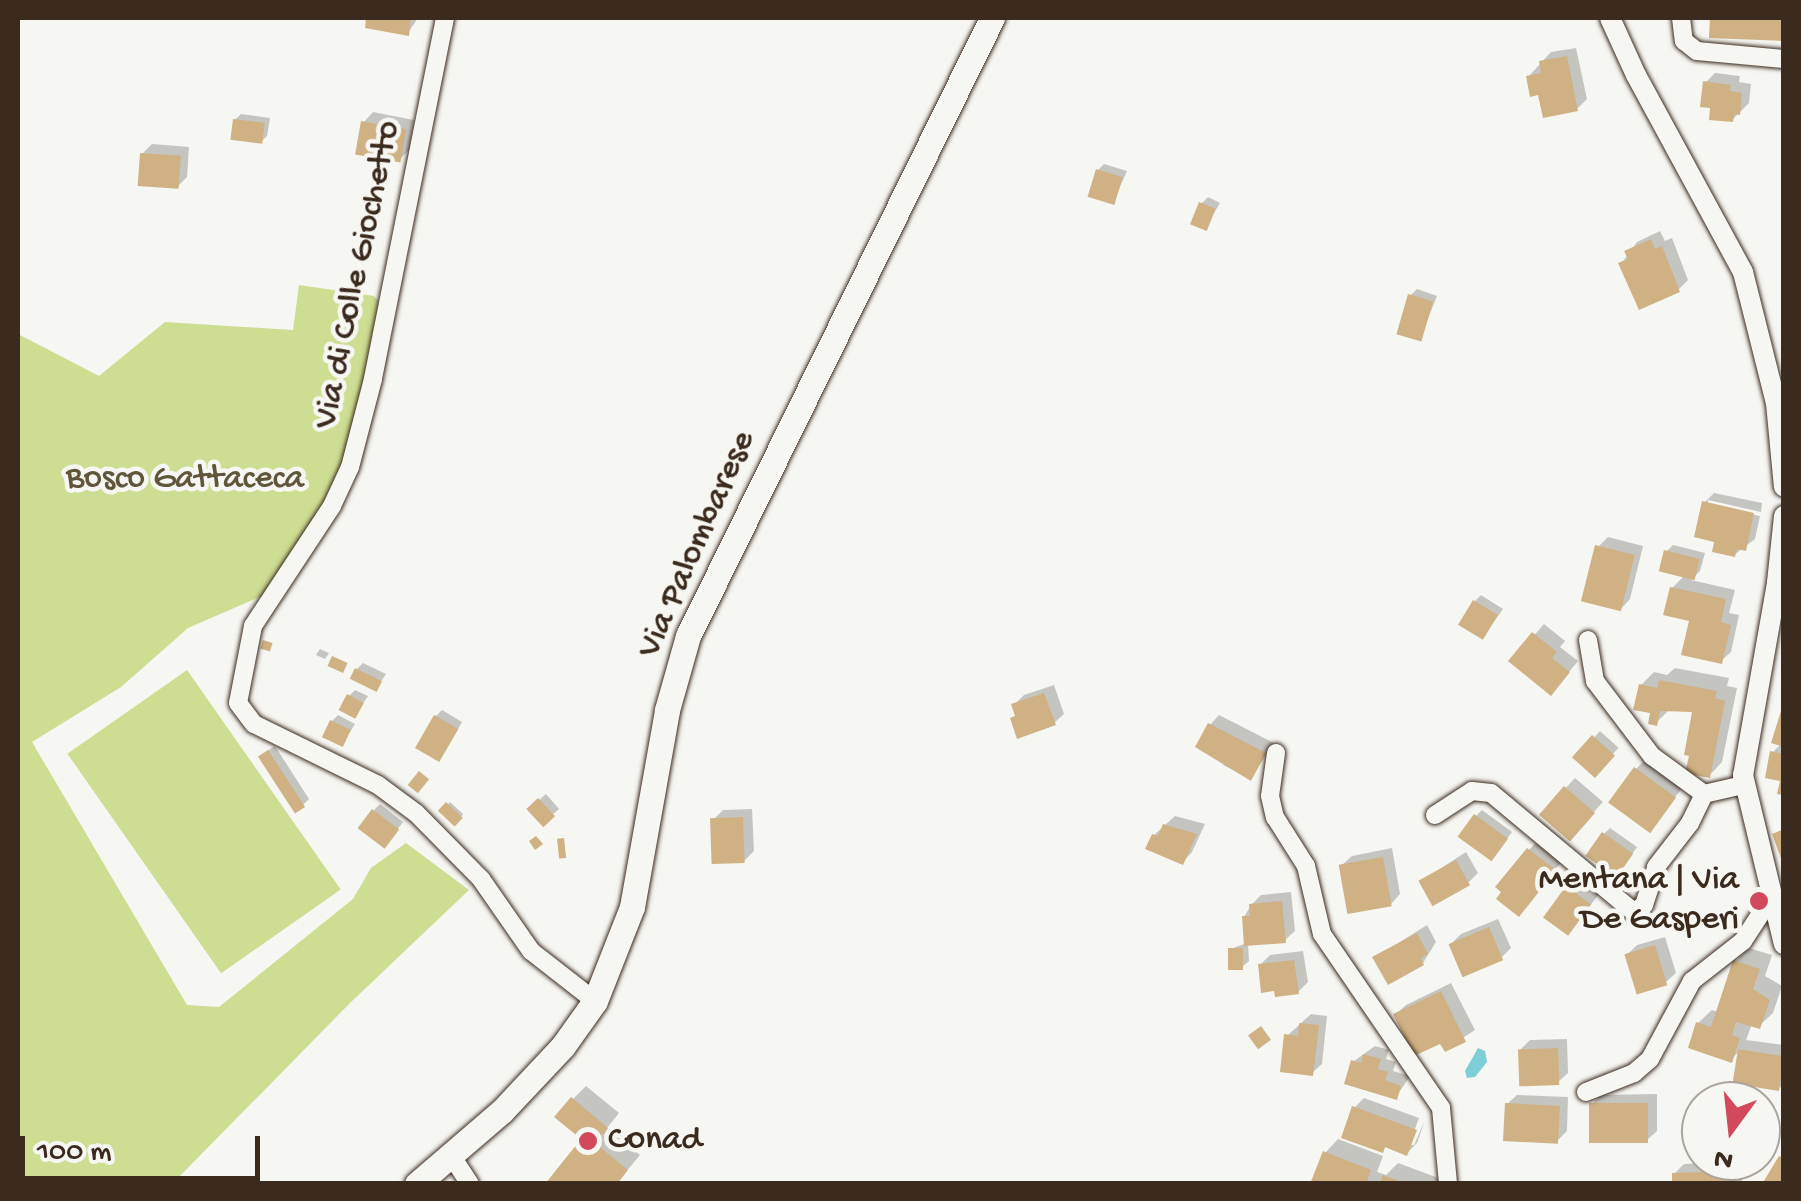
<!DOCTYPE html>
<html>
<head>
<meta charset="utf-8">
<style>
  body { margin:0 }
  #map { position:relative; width:1801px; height:1201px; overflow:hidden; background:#f6f6f2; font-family:"Gochi Hand",sans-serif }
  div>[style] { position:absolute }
  .green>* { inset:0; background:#cddd91; transform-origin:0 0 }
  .water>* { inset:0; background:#7eced8 }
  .shadow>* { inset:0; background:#0003; transform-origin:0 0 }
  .building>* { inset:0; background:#cfb183; transform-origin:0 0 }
  .roads { filter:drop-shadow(0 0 2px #3b2a1e) drop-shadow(0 0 2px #3b2a1e) }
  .minor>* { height:18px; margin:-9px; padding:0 9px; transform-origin:9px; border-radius:9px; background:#f6f6f2 }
  .tertiary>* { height:20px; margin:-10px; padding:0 10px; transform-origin:10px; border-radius:10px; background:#f6f6f2 }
  .secondary>* { height:25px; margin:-12.5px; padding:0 12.5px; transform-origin:12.5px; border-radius:12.5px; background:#f6f6f2 }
  .dots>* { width:28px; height:28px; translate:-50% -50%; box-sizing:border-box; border:5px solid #f6f6f2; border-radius:50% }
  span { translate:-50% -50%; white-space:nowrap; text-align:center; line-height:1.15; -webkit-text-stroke:9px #f6f6f2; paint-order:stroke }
  .street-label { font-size:35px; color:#3b2a1e }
  .park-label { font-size:35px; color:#60573b }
  .poi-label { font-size:35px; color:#3b2a1e }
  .right { translate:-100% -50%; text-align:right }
  .left { translate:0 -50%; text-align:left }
  .frame { position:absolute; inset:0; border:20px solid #3b2a1e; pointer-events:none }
  .north { position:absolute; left:1681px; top:1081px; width:100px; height:100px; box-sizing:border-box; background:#f6f6f2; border:2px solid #aba49d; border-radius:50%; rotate:195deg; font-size:28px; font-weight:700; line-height:40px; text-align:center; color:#3b2a1e }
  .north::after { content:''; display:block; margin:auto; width:35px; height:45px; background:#d1495b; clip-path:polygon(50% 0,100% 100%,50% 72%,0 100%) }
  .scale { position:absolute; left:20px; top:1136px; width:240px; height:45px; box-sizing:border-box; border:5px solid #3b2a1e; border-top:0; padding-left:12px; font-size:30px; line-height:35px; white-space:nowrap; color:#3b2a1e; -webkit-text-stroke:8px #f6f6f2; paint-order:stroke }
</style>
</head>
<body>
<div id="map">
  <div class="green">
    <div style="clip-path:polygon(299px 285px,374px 296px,387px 310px,348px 486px,273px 591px,188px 628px,121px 687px,32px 742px,187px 1005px,219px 1007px,353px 899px,371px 868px,406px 843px,469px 890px,350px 1003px,173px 1183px,18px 1183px,18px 334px,99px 376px,165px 322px,293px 330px)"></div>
    <div style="left:187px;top:670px;width:268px;height:146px;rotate:55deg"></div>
  </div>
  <div class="water">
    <div style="clip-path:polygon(1478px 1048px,1485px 1051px,1487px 1062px,1475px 1077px,1467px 1078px,1465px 1071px)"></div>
  </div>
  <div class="shadow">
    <div style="clip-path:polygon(369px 18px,418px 18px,408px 33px,368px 26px)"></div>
    <div style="clip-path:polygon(1576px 48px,1587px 99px,1577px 109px,1540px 92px,1529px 76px,1551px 52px)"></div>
    <div style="clip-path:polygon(1715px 73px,1740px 76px,1739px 82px,1751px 84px,1749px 103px,1732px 120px,1705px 83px)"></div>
    <div style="clip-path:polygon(373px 112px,414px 120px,409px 150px,399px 160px,364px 122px)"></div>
    <div style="clip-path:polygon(241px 114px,270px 118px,267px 136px,261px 142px,235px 120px)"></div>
    <div style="clip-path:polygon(152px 144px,189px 147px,187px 177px,177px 187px,142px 154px)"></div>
    <div style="clip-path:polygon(1104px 164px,1127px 171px,1113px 202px,1098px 170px)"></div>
    <div style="clip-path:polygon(1208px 197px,1220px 203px,1205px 228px,1202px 203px)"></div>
    <div style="clip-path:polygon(1660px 231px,1665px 241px,1672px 238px,1688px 280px,1678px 290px,1621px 264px,1637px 242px)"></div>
    <div style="clip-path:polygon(1417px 289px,1437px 296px,1420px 339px,1411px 295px)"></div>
    <div style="clip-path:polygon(1714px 493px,1762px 503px,1761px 512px,1708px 500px,1708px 505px,1760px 516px,1755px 539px,1734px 555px,1717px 540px,1704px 503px)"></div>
    <div style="clip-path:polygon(1608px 537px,1643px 546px,1630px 599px,1621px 609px,1598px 547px)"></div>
    <div style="clip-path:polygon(1673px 545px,1705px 553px,1700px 571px,1691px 580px,1735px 590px,1729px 613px,1739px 615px,1731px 652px,1721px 661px,1672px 588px,1685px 575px,1667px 551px)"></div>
    <div style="clip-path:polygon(1481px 595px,1503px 609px,1483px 637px,1475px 601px)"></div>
    <div style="clip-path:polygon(1544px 624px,1565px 641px,1560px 647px,1578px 661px,1560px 683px,1512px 661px)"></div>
    <div style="clip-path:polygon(320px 649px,329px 653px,325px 659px,316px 655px)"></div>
    <div style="clip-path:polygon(363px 663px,386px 674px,376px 689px,357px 669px)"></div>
    <div style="clip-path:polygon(1675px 668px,1729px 678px,1727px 686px,1737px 688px,1722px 762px,1709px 776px,1695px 710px,1670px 709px,1656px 723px,1641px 685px,1654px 672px,1667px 675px)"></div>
    <div style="clip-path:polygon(1054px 685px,1064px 714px,1054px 723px,1017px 714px,1014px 705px,1024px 695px)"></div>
    <div style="clip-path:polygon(355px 690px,368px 696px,355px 716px,349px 696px)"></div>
    <div style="clip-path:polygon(442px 710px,462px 722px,444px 753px,436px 716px)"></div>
    <div style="clip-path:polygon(1784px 712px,1784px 793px,1772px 753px,1781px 744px)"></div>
    <div style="clip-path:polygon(338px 715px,355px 724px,342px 745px,332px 721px)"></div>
    <div style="clip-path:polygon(1219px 715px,1274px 743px,1251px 778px,1223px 765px,1226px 760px,1210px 725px)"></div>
    <div style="left:1600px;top:731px;width:25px;height:36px;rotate:42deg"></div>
    <div style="clip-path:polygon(275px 746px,309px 799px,303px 805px,267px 751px)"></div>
    <div style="clip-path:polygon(1646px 759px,1683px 787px,1650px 829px,1636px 769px)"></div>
    <div style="clip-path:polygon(1575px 778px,1603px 802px,1579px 828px,1543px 813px)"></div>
    <div style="left:546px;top:794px;width:20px;height:22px;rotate:49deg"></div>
    <div style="left:450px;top:802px;width:18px;height:12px;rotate:43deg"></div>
    <div style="clip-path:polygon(380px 804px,403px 822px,391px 838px,374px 810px)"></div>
    <div style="clip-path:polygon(752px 809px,754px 851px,744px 861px,713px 820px,723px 810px)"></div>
    <div style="clip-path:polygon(1482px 810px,1512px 832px,1498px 852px,1476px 816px)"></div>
    <div style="clip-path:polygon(1175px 816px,1205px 824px,1192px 852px,1183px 862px,1154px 835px)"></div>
    <div style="clip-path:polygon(1610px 828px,1637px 847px,1622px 869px,1604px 834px)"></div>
    <div style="clip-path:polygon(1538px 840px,1563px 860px,1528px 904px,1529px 850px)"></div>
    <div style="clip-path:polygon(1392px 848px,1400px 894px,1391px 904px,1342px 865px,1352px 856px)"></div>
    <div style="clip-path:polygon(1466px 852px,1478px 873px,1468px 883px,1421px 881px)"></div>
    <div style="clip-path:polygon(1578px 878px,1599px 894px,1569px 933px,1568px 888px)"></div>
    <div style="clip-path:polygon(1291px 892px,1295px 931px,1285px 940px,1248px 944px,1249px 961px,1242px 967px,1230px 949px,1247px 943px,1244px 917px,1251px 905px,1261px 895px)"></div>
    <div style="clip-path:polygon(1498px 919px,1511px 948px,1501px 958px,1451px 944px,1461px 934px)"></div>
    <div style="clip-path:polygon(1427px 925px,1436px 942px,1423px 963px,1376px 957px)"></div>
    <div style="clip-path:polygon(1665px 937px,1676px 973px,1666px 982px,1627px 955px,1637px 945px)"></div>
    <div style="clip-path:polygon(1749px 948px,1772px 955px,1765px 976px,1782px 986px,1773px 1013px,1759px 1026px,1752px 1024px,1746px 1040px,1784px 1045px,1781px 1088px,1740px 1050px,1731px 1060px,1698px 1023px,1712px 1010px,1718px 1012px,1736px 961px)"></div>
    <div style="clip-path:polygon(1303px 951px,1308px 982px,1298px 992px,1276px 989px,1260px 965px,1270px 955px)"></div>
    <div style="clip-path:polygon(1451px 983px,1475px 1030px,1446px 1049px,1442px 1040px,1396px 1014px,1406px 1005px)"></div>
    <div style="clip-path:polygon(1311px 1014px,1327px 1016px,1322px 1064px,1312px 1073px,1287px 1036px)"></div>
    <div style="clip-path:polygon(1567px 1039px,1568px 1073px,1558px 1082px,1520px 1050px,1530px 1040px)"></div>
    <div style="clip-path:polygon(1375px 1046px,1389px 1050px,1386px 1059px,1396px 1062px,1393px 1071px,1410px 1076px,1396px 1097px,1354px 1061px)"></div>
    <div style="clip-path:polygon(586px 1086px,619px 1113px,607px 1128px,640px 1155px,625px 1173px,585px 1139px,573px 1099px)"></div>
    <div style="clip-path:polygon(1657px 1094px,1657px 1131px,1647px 1140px,1592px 1104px,1601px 1095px)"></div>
    <div style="clip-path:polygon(1517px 1095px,1568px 1097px,1567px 1131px,1557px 1141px,1507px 1104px)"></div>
    <div style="clip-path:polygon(1701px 1097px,1766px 1099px,1765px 1138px,1761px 1142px,1761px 1101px,1701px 1101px,1701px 1146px,1691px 1107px)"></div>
    <div style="clip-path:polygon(1364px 1098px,1419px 1118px,1409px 1145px,1414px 1145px,1425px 1120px,1417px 1143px,1407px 1153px,1387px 1145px,1382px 1150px,1354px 1108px)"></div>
    <div style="clip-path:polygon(1338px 1139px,1383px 1156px,1377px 1172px,1386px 1175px,1398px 1163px,1441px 1179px,1439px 1184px,1313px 1184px,1325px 1153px)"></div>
    <div style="clip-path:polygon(1742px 1162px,1742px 1184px,1675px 1184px,1674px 1174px,1684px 1164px)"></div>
  </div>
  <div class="building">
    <div style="clip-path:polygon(366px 18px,411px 18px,409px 36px,365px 28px)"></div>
    <div style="clip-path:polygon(1710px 18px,1784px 18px,1784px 41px,1709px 38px)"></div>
    <div style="clip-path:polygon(1567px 56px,1578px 111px,1543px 118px,1538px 95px,1530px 97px,1526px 76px,1541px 73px,1539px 61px)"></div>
    <div style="clip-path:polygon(1703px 81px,1731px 85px,1730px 91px,1742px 93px,1740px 115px,1734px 114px,1733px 122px,1709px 120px,1710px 108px,1700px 107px)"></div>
    <div style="left:233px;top:119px;width:32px;height:21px;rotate:7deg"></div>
    <div style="left:361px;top:121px;width:46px;height:34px;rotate:10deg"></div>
    <div style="left:140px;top:153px;width:41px;height:33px;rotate:4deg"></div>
    <div style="left:1096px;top:169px;width:28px;height:29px;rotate:17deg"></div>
    <div style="left:1199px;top:202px;width:18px;height:24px;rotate:22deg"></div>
    <div style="clip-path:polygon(1651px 239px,1655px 249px,1662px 246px,1680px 292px,1639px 310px,1618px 263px,1628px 259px,1624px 251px)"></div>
    <div style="left:1408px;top:294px;width:26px;height:42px;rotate:16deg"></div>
    <div style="clip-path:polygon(1702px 501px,1754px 513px,1746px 551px,1737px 549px,1735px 557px,1712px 552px,1714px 542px,1694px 537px)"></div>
    <div style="left:1595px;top:545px;width:41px;height:58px;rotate:14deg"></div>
    <div style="left:1664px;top:550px;width:37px;height:22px;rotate:14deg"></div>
    <div style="clip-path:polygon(1670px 587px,1726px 599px,1721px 622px,1731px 625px,1722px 664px,1681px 655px,1689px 621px,1663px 615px)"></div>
    <div style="left:1473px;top:600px;width:29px;height:29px;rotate:31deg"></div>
    <div style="clip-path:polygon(1532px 632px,1557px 652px,1552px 658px,1570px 672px,1551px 696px,1508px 661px)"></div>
    <div style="left:263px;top:640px;width:10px;height:9px;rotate:17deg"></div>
    <div style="left:332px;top:656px;width:17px;height:11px;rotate:24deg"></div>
    <div style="left:355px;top:668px;width:30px;height:12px;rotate:26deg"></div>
    <div style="clip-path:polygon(1659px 680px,1717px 691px,1715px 698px,1725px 701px,1710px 778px,1685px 773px,1689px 756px,1684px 755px,1692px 712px,1660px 711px,1657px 726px,1648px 724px,1650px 713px,1633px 710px,1639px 684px,1657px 688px)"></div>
    <div style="clip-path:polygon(1044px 693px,1056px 725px,1017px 739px,1010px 718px,1015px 716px,1011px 704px)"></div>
    <div style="left:347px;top:694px;width:19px;height:18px;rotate:28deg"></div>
    <div style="clip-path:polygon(1781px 711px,1784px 712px,1784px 747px,1771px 743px)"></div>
    <div style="left:434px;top:715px;width:28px;height:38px;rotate:30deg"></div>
    <div style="left:330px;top:720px;width:23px;height:19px;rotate:25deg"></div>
    <div style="clip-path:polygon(1208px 723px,1266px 753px,1251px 781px,1195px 747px)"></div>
    <div style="left:1592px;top:735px;width:31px;height:30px;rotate:42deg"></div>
    <div style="left:268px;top:750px;width:68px;height:12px;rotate:57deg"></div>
    <div style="clip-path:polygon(1770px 751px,1784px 754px,1784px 795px,1777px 794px,1780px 781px,1765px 778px)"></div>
    <div style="left:1634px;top:767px;width:52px;height:44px;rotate:36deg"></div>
    <div style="left:419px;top:771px;width:13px;height:18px;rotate:39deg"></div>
    <div style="left:1564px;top:786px;width:41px;height:38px;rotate:41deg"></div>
    <div style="left:538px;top:798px;width:25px;height:16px;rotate:47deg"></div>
    <div style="left:446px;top:802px;width:23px;height:12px;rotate:43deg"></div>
    <div style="left:372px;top:809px;width:34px;height:24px;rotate:37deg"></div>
    <div style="left:1474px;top:814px;width:42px;height:28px;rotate:36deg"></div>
    <div style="left:743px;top:817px;width:46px;height:33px;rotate:88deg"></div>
    <div style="clip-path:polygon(1163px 824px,1197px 834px,1183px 865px,1145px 849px,1152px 834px,1158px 836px)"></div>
    <div style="clip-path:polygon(1784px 829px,1784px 864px,1783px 864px,1772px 834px)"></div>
    <div style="left:1602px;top:832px;width:38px;height:29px;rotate:35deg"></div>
    <div style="clip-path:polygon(536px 836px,543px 844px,535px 850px,529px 841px)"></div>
    <div style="left:564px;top:838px;width:20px;height:7px;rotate:84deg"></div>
    <div style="clip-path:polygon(1527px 848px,1556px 870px,1519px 917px,1496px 899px,1501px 892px,1495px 887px)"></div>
    <div style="left:1383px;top:857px;width:50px;height:45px;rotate:80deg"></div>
    <div style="left:1456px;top:860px;width:29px;height:43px;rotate:61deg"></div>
    <div style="left:1566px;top:886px;width:31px;height:39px;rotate:36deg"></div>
    <div style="clip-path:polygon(1282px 901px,1286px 943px,1244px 946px,1242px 916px,1250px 916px,1249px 904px)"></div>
    <div style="left:1489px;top:927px;width:36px;height:44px;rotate:67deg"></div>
    <div style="clip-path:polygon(1417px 933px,1428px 954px,1421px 958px,1424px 965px,1388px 985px,1372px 957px)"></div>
    <div style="left:1655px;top:945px;width:42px;height:32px;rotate:73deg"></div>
    <div style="left:1228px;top:948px;width:15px;height:22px"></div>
    <div style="clip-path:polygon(1294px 960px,1299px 994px,1275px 997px,1274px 991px,1261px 993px,1258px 964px)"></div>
    <div style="clip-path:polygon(1733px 960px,1760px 969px,1753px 989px,1770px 1000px,1760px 1029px,1736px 1022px,1732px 1035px,1740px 1038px,1732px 1063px,1688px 1048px,1696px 1022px,1711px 1027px)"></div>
    <div style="clip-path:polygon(1441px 991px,1466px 1042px,1445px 1052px,1440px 1044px,1414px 1056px,1393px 1014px)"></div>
    <div style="clip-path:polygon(1299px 1023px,1319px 1025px,1313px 1076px,1280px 1072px,1284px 1034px,1298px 1036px)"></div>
    <div style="left:1261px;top:1026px;width:17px;height:16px;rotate:54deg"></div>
    <div style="left:1558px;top:1048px;width:37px;height:40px;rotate:88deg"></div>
    <div style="left:1738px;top:1049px;width:47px;height:35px;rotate:9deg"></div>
    <div style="clip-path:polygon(1363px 1054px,1381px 1059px,1378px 1069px,1388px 1072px,1385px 1080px,1401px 1086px,1397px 1100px,1344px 1084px,1351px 1060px,1361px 1063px)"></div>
    <div style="clip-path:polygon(571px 1097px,608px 1128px,595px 1143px,628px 1170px,617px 1184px,545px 1184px,581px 1139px,554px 1117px)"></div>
    <div style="left:1505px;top:1103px;width:55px;height:38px;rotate:3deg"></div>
    <div style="left:1589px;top:1103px;width:59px;height:40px"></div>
    <div style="clip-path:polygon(1352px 1106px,1417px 1130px,1407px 1156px,1385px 1147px,1383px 1153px,1341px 1138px)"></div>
    <div style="left:1689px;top:1106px;width:12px;height:43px"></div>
    <div style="clip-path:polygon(1323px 1151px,1371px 1170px,1366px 1184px,1310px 1184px)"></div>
    <div style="clip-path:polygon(1779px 1156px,1784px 1158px,1784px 1184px,1762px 1184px)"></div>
    <div style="clip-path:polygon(1733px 1171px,1733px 1184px,1672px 1184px,1672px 1173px)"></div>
    <div style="clip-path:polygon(1383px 1175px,1404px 1183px,1404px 1184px,1380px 1184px)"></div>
  </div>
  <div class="roads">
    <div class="minor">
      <div style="left:445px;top:18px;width:368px;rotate:101.3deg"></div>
      <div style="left:373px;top:379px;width:91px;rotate:104.6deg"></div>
      <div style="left:350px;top:467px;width:43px;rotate:114.8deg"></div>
      <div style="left:332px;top:506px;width:144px;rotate:123.4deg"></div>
      <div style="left:253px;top:626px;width:78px;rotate:101deg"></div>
      <div style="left:238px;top:703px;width:26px;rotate:53deg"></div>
      <div style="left:254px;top:724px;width:138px;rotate:26.2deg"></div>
      <div style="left:378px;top:785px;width:47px;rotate:36.4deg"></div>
      <div style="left:416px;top:813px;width:93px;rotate:45.4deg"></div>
      <div style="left:481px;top:879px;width:88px;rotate:55.2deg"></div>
      <div style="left:531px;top:951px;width:81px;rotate:38deg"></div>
      <div style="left:1681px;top:18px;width:23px;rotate:83deg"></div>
      <div style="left:1684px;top:41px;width:16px;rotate:38deg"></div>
      <div style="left:1697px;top:51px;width:87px;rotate:5.3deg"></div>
      <div style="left:1588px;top:640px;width:42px;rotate:80.3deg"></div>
      <div style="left:1595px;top:681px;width:94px;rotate:52.8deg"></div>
      <div style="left:1652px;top:756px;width:64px;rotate:36.2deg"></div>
      <div style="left:1704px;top:794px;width:40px;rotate:-13deg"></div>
      <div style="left:1276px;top:753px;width:43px;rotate:97.9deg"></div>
      <div style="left:1270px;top:796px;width:22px;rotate:77deg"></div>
      <div style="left:1275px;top:817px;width:58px;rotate:57.7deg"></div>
      <div style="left:1306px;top:866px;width:70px;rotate:76.8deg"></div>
      <div style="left:1322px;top:934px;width:211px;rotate:55.6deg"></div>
      <div style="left:1441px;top:1108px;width:76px;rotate:84.7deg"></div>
      <div style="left:1435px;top:815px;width:44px;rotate:-33deg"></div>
      <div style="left:1472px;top:791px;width:19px;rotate:6deg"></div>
      <div style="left:1491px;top:793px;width:186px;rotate:39.8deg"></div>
      <div style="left:1634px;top:912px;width:12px;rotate:-35deg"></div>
      <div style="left:1644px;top:905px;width:40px;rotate:-72deg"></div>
      <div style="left:1656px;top:867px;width:56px;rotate:-52.3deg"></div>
      <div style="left:1690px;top:823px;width:32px;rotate:-64deg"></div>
      <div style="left:1586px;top:1092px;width:52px;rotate:-21.6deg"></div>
      <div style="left:1634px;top:1073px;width:21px;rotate:-41deg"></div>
      <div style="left:1650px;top:1059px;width:89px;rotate:-61.7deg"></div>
      <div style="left:1692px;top:981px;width:65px;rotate:-38.1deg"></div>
      <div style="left:1743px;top:941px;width:51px;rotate:-56.9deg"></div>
      <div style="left:453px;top:1158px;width:31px;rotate:57deg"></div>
    </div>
    <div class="tertiary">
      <div style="left:1610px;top:18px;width:63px;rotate:65.5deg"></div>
      <div style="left:1636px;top:75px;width:224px;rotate:61.5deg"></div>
      <div style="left:1743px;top:272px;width:135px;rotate:75.9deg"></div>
      <div style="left:1776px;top:403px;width:84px;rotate:84.6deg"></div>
      <div style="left:1784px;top:516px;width:67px;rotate:96deg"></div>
      <div style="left:1777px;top:583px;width:195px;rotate:100deg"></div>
      <div style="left:1743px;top:775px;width:174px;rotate:76.4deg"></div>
    </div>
    <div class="secondary">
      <div style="left:417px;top:1184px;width:112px;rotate:-40.7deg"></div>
      <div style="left:502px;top:1111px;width:89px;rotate:-46.8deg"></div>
      <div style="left:563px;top:1046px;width:55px;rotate:-54.6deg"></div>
      <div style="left:595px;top:1001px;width:101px;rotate:-68.5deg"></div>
      <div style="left:632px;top:907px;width:200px;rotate:-79.9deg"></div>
      <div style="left:667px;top:710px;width:77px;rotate:-74.2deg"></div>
      <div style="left:688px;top:636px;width:689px;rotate:-63.81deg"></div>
    </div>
  </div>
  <div class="dots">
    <div style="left:1759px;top:901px;background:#d1495b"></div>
    <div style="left:588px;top:1141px;background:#d1495b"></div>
  </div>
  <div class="street-label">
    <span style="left:359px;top:275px;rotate:-78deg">Via di Colle Giochetto</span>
    <span style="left:698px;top:545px;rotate:-66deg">Via Palombarese</span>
  </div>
  <div class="park-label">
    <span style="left:185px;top:480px">Bosco Gattaceca</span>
  </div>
  <div class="poi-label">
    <span class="right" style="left:1739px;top:901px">Mentana | Via<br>De Gasperi</span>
    <span class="left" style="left:608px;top:1141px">Conad</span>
  </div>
  <div class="frame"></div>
  <div class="north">N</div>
  <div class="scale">100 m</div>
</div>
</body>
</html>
